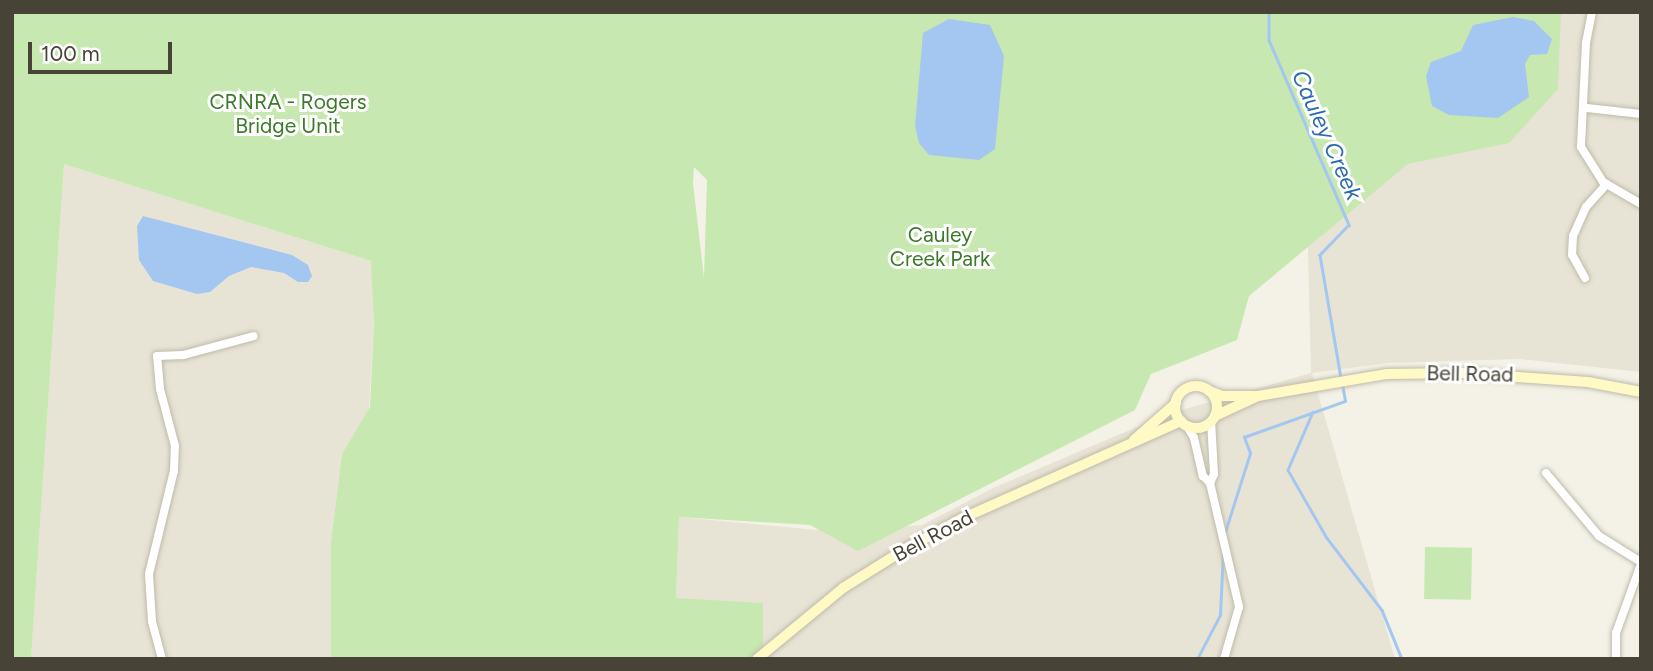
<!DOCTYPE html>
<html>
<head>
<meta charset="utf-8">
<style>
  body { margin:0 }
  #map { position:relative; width:1653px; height:671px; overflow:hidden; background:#f4f2e7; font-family:Figtree,sans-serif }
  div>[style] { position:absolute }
  .residential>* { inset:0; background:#e8e4d5 }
  .green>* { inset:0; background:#c7e8b0; transform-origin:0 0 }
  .water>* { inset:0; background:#a3c7f1 }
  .stream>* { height:2.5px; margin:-1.25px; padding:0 1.25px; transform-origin:1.25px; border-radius:1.25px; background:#a3c7f1 }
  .roads { filter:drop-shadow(0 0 2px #bfbbaa) drop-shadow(0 0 2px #bfbbaa) }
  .street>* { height:8px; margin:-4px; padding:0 4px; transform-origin:4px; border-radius:4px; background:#fff }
  .secondary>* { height:10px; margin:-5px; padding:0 5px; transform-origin:5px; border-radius:5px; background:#fff9c6 }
  .secondary>.ring { margin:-5px; padding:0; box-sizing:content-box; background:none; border:10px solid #fff9c6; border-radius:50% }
  span { translate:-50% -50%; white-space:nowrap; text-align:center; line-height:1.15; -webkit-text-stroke:6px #fff; paint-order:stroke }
  .park-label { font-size:21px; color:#3c7929 }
  .street-label { font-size:21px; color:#474336 }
  .water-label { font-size:23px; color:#2e6ab4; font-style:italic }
  .frame { position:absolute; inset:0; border:14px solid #474336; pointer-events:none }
  .scale { position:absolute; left:28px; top:42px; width:144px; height:32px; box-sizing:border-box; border:4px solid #474336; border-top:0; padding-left:9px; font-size:21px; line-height:24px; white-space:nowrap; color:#474336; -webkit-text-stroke:5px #fff; paint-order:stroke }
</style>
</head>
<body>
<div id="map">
  <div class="residential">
    <div style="clip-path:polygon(1302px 12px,1641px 12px,1641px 372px,1520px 359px,1388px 363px,1312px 373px,1395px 659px,763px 659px,676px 598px,679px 517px,838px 532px,922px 525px,993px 488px,1120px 434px,1185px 409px,1311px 373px)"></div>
    <div style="clip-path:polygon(64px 164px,377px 263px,369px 411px,342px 454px,331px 542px,331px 659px,31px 659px)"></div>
  </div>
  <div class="green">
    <div style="clip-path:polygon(evenodd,12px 12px,1561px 12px,1558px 89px,1509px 143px,1408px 164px,1249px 296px,1237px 340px,1151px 374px,1135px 410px,858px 551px,810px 525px,679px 517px,676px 598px,763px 603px,763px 659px,331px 659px,331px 542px,342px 454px,370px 407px,374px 322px,371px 261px,64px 164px,31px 659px,12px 659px,12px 12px,694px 167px,707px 180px,704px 278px,693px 183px,694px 167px)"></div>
    <div style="left:1425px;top:547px;width:47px;height:52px;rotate:1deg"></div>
  </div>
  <div class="water">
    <div style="clip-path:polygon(1513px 17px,1534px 21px,1552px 39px,1547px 54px,1530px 55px,1525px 64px,1529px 97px,1498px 118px,1449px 115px,1432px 106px,1426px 76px,1431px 62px,1461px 51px,1473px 25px)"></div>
    <div style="clip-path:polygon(949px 19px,990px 25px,1004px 56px,995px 149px,979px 160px,929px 155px,919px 143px,915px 126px,923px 33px)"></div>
    <div style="clip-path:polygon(143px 216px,292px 255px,308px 265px,312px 276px,308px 282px,298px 282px,284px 273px,251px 267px,229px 276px,210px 292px,197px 294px,153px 281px,139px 260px,137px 226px)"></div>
  </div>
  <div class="stream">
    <div style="left:1269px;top:12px;width:28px;rotate:90deg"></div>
    <div style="left:1269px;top:40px;width:202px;rotate:66.6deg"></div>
    <div style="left:1349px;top:225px;width:42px;rotate:134deg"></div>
    <div style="left:1320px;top:255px;width:125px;rotate:80.3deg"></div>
    <div style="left:1313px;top:412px;width:63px;rotate:113.3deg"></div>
    <div style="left:1288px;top:470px;width:78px;rotate:60.2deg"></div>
    <div style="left:1327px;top:538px;width:91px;rotate:52.6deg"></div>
    <div style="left:1382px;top:610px;width:53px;rotate:67.8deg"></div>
    <div style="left:1225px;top:532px;width:83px;rotate:-72.4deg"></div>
    <div style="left:1250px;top:453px;width:17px;rotate:-111deg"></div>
    <div style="left:1244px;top:437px;width:107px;rotate:-19.6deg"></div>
    <div style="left:1345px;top:401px;width:17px;rotate:-100deg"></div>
    <div style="left:1197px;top:659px;width:50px;rotate:-62.4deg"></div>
    <div style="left:1220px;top:615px;width:63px;rotate:-87.3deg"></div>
  </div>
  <div class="roads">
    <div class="street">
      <div style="left:1592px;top:12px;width:32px;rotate:101deg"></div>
      <div style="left:1586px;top:43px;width:104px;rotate:92.8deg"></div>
      <div style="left:1581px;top:147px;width:41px;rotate:57.8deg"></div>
      <div style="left:1603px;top:182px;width:44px;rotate:30.1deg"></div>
      <div style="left:1587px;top:108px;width:54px;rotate:6.3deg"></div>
      <div style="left:1585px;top:278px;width:26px;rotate:-119deg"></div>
      <div style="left:1572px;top:255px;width:19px;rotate:-87deg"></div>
      <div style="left:1573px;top:236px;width:32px;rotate:-66deg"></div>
      <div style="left:1586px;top:207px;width:31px;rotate:-48deg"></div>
      <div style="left:1186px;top:425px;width:15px;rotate:58deg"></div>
      <div style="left:1194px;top:438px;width:39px;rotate:77deg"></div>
      <div style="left:1203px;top:476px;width:10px;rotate:45deg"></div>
      <div style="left:1546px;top:473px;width:82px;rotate:49.9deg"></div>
      <div style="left:1599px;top:536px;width:49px;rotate:31.8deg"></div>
      <div style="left:1210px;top:483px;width:127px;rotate:76.8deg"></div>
      <div style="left:1239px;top:607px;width:54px;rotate:106.1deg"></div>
      <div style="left:1210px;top:483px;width:10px;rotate:-66deg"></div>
      <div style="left:1214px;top:474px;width:53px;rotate:-93.2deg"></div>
      <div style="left:162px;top:659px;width:39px;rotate:-105deg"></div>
      <div style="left:152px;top:621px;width:47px;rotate:-93.7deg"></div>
      <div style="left:149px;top:574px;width:106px;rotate:-76.4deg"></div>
      <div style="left:174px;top:471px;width:25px;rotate:-88deg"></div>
      <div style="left:175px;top:446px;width:59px;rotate:-104.7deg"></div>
      <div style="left:160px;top:389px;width:33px;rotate:-95deg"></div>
      <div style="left:157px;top:356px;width:26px;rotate:-2deg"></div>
      <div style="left:183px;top:355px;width:73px;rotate:-15deg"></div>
      <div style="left:1616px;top:659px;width:26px;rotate:-90deg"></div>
      <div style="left:1616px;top:633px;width:73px;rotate:-70.1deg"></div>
    </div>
    <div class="secondary">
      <div class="ring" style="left:1175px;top:386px;width:32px;height:32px"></div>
      <div style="left:1209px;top:391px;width:15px;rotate:20deg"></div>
      <div style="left:1223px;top:396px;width:35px"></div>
      <div style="left:1258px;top:396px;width:131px;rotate:-9.7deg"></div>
      <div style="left:1387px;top:374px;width:75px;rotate:-0.8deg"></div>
      <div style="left:1462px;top:373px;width:126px;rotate:4.1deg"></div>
      <div style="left:1588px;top:382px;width:54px;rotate:10.7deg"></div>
      <div style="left:1215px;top:416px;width:47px;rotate:-24.9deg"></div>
      <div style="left:1134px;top:440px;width:56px;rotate:-41.4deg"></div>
      <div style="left:757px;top:659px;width:112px;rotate:-39.5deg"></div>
      <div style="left:843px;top:588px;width:75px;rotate:-32deg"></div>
      <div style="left:907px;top:548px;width:61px;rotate:-28.2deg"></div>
      <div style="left:961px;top:519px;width:241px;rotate:-24deg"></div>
    </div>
  </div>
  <div class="park-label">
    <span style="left:288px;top:114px">CRNRA - Rogers<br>Bridge Unit</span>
    <span style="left:940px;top:247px">Cauley<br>Creek Park</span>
  </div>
  <div class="street-label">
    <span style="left:1470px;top:374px;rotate:1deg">Bell Road</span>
    <span style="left:933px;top:536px;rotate:-28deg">Bell Road</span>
  </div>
  <div class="water-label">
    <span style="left:1327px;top:135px;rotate:66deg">Cauley Creek</span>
  </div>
  <div class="frame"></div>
  <div class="scale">100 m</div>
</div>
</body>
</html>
